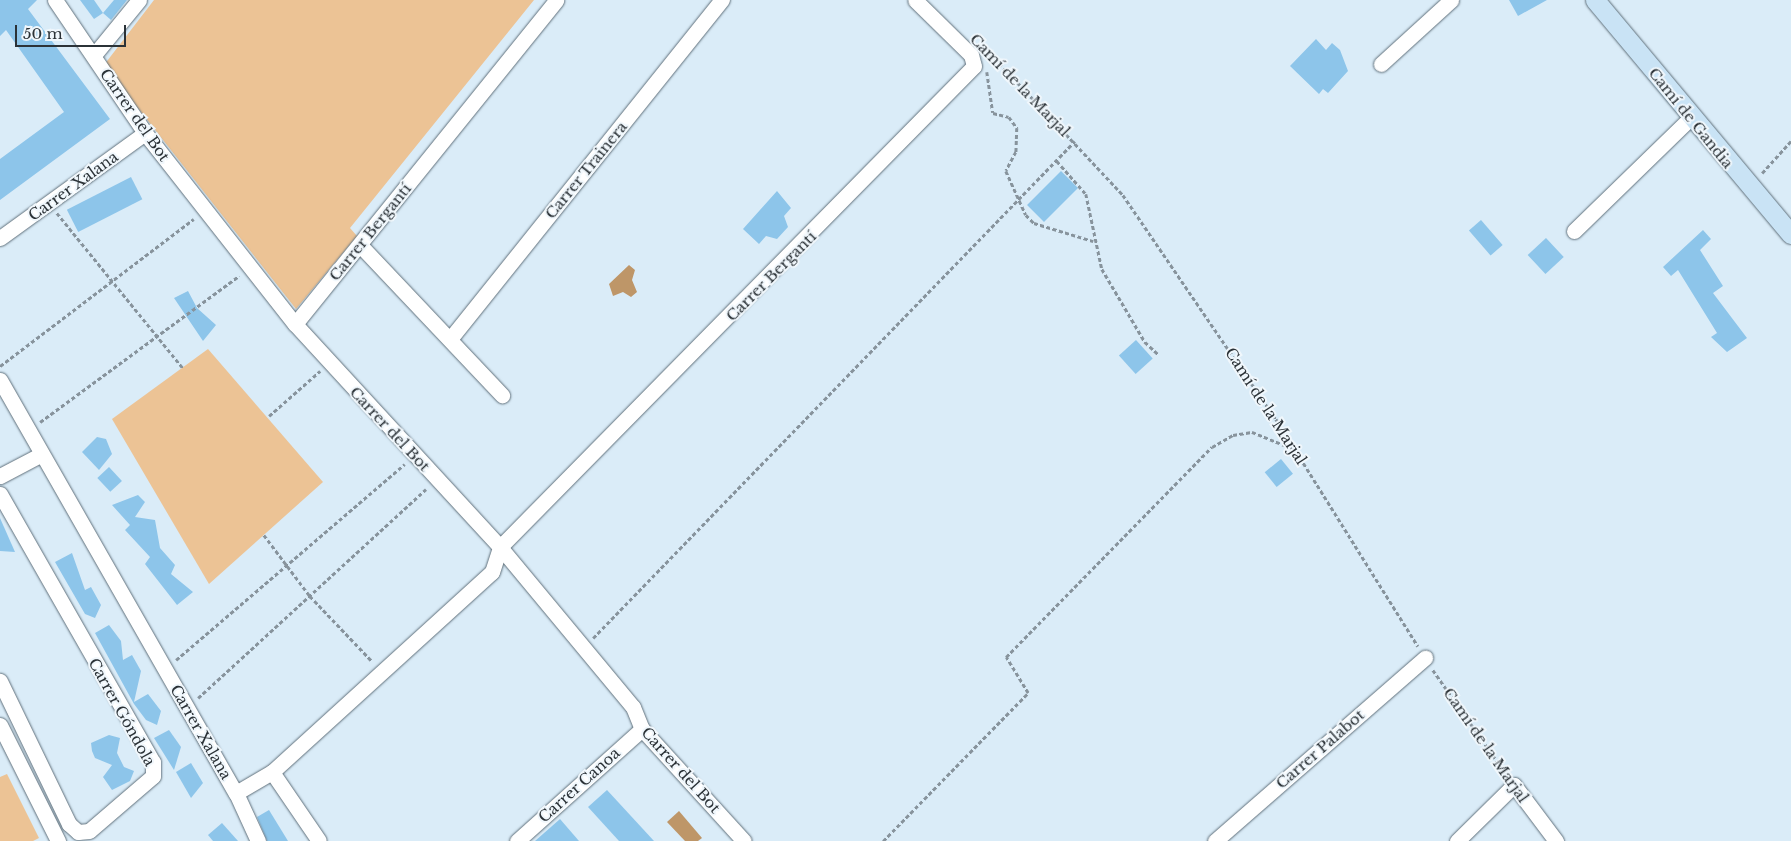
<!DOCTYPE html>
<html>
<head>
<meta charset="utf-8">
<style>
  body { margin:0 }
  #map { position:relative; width:1791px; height:841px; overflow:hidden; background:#daecf8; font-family:"Libre Baskerville",serif }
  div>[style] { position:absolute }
  .green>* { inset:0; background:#ecc395 }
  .water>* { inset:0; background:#be9668 }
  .building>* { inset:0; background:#8dc5ea; transform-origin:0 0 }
  .path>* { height:2.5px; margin-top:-1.25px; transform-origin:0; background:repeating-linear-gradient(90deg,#87939c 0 4px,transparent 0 6.5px) }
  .roads { filter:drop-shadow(0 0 1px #60707b) drop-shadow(0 0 1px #60707b) }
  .minor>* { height:15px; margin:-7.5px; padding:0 7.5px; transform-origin:7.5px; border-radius:7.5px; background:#fff }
  .major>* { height:19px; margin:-9.5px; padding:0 9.5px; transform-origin:9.5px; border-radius:9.5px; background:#c9e3f5 }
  span { translate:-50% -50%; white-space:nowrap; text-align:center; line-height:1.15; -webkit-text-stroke:4px #f0f7fc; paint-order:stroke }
  .street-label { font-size:15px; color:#2b3237 }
  .scale { position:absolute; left:15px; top:25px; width:111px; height:22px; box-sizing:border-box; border:2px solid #2b3237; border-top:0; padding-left:6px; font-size:15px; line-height:18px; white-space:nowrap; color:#2b3237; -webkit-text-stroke:4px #f0f7fc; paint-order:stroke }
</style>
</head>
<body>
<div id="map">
  <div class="green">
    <div style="clip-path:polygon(154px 0,534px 0,350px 228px,357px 236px,296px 309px,104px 65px)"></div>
    <div style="clip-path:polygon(208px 349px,323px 482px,209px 584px,112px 419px)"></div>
    <div style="clip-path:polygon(7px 774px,39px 838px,33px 841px,0 841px,0 777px)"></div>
  </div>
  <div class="water">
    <div style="clip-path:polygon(629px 265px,635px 270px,632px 280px,637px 292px,631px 297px,623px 292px,613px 296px,609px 284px)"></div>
    <div style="clip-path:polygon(679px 811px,702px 838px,698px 841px,685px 841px,667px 822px)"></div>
  </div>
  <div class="building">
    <div style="clip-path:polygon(0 0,37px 0,28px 9px,110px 119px,0 200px,0 159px,64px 112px,6px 30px,0 36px)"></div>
    <div style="clip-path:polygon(80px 0,94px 0,103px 13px,94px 19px)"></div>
    <div style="clip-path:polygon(114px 0,127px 0,111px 20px,103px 13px)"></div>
    <div style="clip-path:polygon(1509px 0,1547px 0,1518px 16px)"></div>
    <div style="clip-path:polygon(1316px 39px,1326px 50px,1332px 43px,1340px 50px,1348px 71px,1328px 93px,1323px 89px,1319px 94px,1290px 66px)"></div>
    <div style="left:1061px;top:171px;width:24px;height:48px;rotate:45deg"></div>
    <div style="left:131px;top:177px;width:25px;height:72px;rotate:63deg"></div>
    <div style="clip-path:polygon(777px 191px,791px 208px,784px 216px,788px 227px,777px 239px,766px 236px,759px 244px,743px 229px)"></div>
    <div style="left:1481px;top:220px;width:33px;height:16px;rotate:49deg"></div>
    <div style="clip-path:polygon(1703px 230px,1711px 239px,1700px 250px,1723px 286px,1713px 293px,1747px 338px,1727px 352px,1711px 337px,1717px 333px,1678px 270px,1671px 276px,1663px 267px)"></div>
    <div style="left:1546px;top:238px;width:26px;height:25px;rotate:47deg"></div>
    <div style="clip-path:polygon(188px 291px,197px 308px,216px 325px,203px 341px,174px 298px)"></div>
    <div style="left:1136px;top:340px;width:25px;height:23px;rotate:48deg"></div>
    <div style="clip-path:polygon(97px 437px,106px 439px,112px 454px,99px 470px,82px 452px)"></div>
    <div style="left:1281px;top:459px;width:19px;height:21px;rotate:51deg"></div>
    <div style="left:109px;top:467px;width:19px;height:16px;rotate:47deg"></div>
    <div style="clip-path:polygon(138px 495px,145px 502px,135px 517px,155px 520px,160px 548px,175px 565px,171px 574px,193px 592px,177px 605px,145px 564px,150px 557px,125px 530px,130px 525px,112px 505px)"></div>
    <div style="clip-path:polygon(0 518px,15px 552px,0 551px)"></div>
    <div style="clip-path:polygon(72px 553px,85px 590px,91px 587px,101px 605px,95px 618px,85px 614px,55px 562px)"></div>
    <div style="clip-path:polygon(109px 625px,121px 641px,123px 660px,132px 655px,141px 671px,134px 702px,148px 694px,161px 711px,157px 725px,146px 720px,134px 704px,95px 633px)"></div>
    <div style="clip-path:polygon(169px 730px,181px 747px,174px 770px,154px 738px)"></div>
    <div style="clip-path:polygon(109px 735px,120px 738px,117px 753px,124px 767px,134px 771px,130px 781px,112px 790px,103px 777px,112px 765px,95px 758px,92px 751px,91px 743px)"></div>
    <div style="clip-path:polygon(191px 763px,203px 783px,191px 798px,176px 772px)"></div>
    <div style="clip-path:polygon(607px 790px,654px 841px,619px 841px,588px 807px)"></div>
    <div style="clip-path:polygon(269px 810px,288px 841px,267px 841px,257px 817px)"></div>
    <div style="clip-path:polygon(560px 819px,579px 841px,535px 841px)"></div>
    <div style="clip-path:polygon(222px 823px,238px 841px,213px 841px,208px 835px)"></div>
  </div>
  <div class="path">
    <div style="left:986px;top:49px;width:200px;rotate:46.8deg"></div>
    <div style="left:1123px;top:195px;width:271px;rotate:55.7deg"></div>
    <div style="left:1276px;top:419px;width:268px;rotate:58deg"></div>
    <div style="left:987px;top:72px;width:41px;rotate:81.7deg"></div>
    <div style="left:993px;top:113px;width:16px;rotate:14deg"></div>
    <div style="left:1009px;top:117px;width:14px;rotate:54deg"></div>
    <div style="left:1017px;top:128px;width:24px;rotate:92deg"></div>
    <div style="left:1016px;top:152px;width:21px;rotate:118deg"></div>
    <div style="left:1006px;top:171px;width:48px;rotate:65.6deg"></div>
    <div style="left:1026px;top:215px;width:11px;rotate:45deg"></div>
    <div style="left:1034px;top:223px;width:62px;rotate:17deg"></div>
    <div style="left:1057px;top:161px;width:44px;rotate:48.7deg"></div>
    <div style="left:1086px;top:194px;width:77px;rotate:78deg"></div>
    <div style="left:1102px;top:269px;width:85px;rotate:59.5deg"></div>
    <div style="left:1145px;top:342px;width:18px;rotate:43deg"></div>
    <div style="left:1762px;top:173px;width:43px;rotate:-47.8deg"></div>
    <div style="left:57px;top:213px;width:201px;rotate:50.9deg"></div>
    <div style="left:0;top:366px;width:243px;rotate:-37.2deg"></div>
    <div style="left:269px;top:416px;width:68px;rotate:-41.4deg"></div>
    <div style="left:40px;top:422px;width:247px;rotate:-36.3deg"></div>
    <div style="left:264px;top:535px;width:76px;rotate:53deg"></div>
    <div style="left:310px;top:596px;width:90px;rotate:46.4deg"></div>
    <div style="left:593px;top:638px;width:692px;rotate:-45.88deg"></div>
    <div style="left:176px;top:660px;width:301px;rotate:-40.6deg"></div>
    <div style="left:1433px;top:670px;width:127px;rotate:54.9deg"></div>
    <div style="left:198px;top:698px;width:309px;rotate:-42.5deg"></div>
    <div style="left:883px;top:841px;width:207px;rotate:-45.6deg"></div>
    <div style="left:1028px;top:693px;width:42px;rotate:-121.4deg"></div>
    <div style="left:1006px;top:657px;width:294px;rotate:-45.6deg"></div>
    <div style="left:1212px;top:447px;width:24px;rotate:-30deg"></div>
    <div style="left:1233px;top:435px;width:19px;rotate:-9deg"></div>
    <div style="left:1252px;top:432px;width:45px;rotate:22deg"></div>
  </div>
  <div class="roads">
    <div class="minor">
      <div style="left:55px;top:0;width:161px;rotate:55.9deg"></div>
      <div style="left:145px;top:133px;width:243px;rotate:51.9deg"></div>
      <div style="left:295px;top:324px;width:303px;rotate:47.4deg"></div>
      <div style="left:500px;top:547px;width:208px;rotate:50.3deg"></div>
      <div style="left:633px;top:707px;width:24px;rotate:68deg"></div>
      <div style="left:642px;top:729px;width:151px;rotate:47.7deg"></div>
      <div style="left:94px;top:55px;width:71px;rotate:-50.7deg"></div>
      <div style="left:1381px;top:64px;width:95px;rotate:-42.4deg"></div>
      <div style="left:1574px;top:231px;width:162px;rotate:-44.2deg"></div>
      <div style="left:0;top:238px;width:179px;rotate:-35.9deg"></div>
      <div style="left:360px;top:245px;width:207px;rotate:46.6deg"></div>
      <div style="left:295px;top:324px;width:416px;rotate:-51.1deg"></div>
      <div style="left:450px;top:339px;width:435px;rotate:-51.3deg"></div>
      <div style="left:0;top:380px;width:476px;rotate:60.3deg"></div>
      <div style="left:236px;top:793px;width:42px;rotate:-30.3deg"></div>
      <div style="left:272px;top:772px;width:297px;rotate:-42.3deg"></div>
      <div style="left:492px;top:572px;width:26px;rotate:-72deg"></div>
      <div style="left:500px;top:547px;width:675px;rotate:-45.42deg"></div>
      <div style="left:974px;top:66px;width:11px;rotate:-105deg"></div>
      <div style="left:971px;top:55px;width:78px;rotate:-135.5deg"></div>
      <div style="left:0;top:476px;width:47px;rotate:-27.6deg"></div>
      <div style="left:0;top:494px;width:309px;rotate:60.3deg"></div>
      <div style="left:153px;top:762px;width:14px;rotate:90deg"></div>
      <div style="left:153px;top:776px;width:84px;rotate:139.3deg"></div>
      <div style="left:89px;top:831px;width:11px;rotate:175deg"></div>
      <div style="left:78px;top:832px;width:12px;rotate:-138deg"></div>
      <div style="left:69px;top:824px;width:159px;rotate:-115.8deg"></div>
      <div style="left:0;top:725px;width:130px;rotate:63.4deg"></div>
      <div style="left:272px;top:772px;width:83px;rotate:55.7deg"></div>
      <div style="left:236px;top:793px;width:53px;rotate:65.4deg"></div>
      <div style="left:517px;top:841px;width:168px;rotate:-41.9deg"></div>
      <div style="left:1215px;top:841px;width:279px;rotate:-41.1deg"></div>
      <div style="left:1457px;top:841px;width:80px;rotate:-44.5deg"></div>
      <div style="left:1514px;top:785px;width:70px;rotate:53.1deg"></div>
    </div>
    <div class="major">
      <div style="left:1595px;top:0;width:305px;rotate:50.1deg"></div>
    </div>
  </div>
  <div class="street-label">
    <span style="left:1020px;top:85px;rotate:46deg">Camí de la Marjal</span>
    <span style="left:135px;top:115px;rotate:55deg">Carrer del Bot</span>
    <span style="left:1691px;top:118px;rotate:51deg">Camí de Gandia</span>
    <span style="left:586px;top:170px;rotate:-51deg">Carrer Trainera</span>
    <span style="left:73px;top:186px;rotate:-36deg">Carrer Xalana</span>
    <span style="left:370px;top:232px;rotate:-51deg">Carrer Bergantí</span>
    <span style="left:771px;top:276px;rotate:-45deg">Carrer Bergantí</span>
    <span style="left:1266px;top:406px;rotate:57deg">Camí de la Marjal</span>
    <span style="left:390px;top:429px;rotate:47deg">Carrer del Bot</span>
    <span style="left:122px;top:712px;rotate:61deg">Carrer Góndola</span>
    <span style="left:201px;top:732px;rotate:60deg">Carrer Xalana</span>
    <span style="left:1486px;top:745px;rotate:55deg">Camí de la Marjal</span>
    <span style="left:1320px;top:749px;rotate:-41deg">Carrer Palabot</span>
    <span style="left:681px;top:770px;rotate:48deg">Carrer del Bot</span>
    <span style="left:579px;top:785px;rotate:-42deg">Carrer Canoa</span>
  </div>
  <div class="scale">50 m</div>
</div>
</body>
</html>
